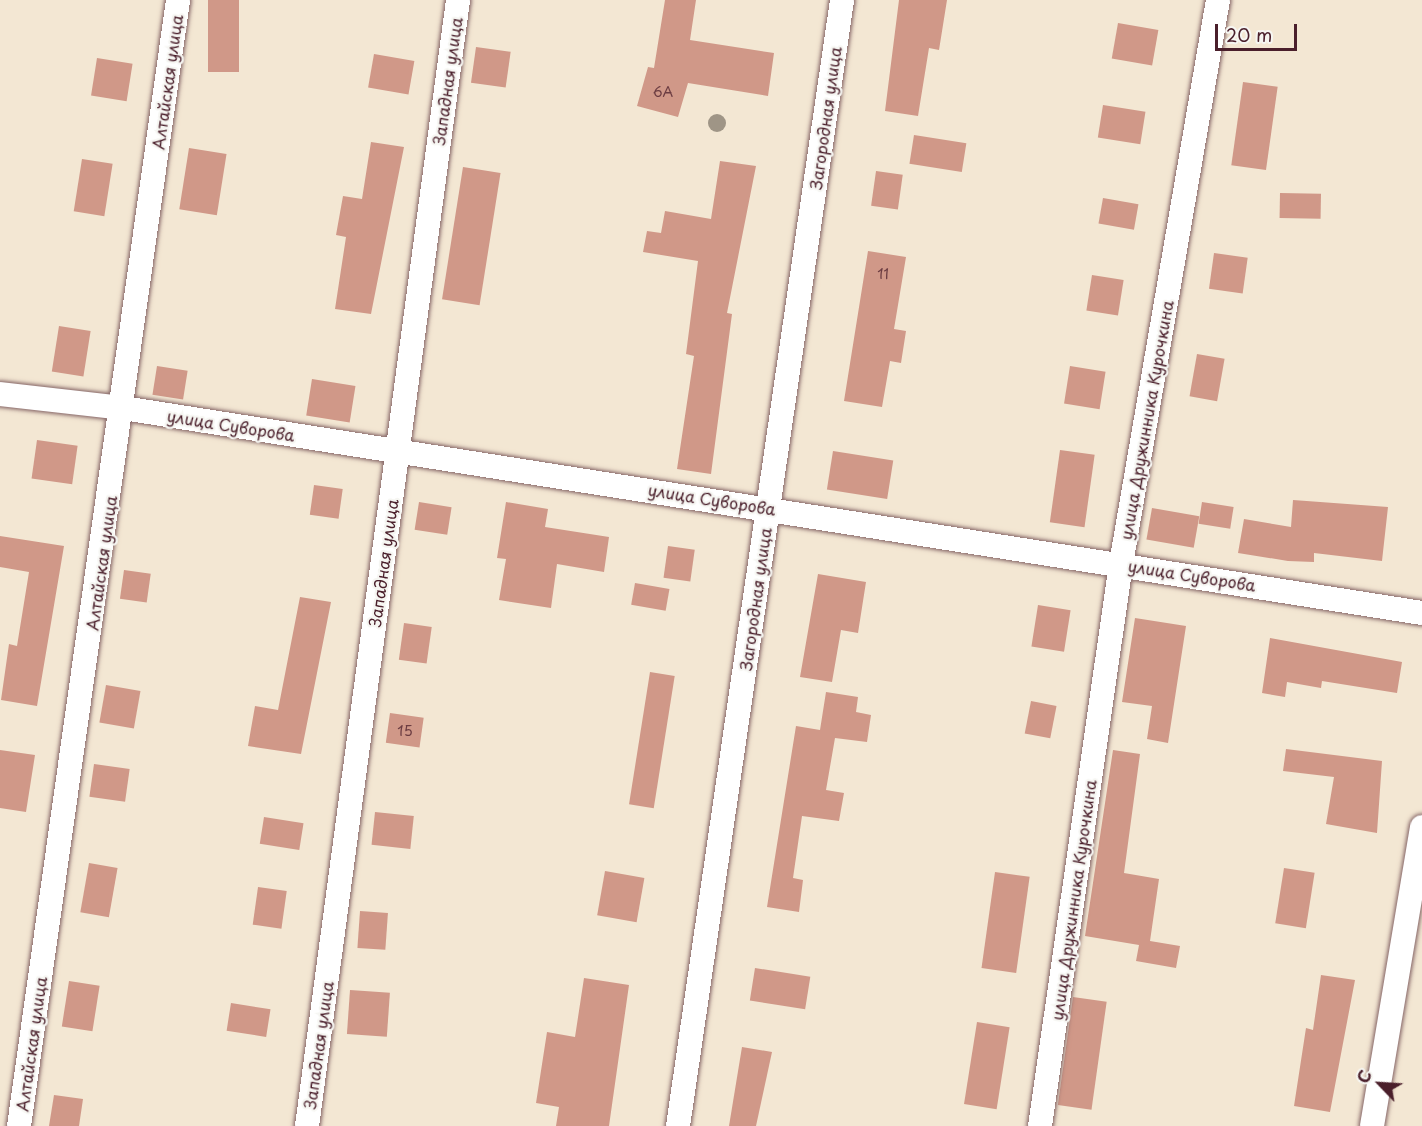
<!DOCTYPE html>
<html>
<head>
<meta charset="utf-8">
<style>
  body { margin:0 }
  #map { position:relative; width:1422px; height:1126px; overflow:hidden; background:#f3e7d3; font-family:"Playpen Sans",sans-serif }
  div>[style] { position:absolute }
  .building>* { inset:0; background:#d09888; transform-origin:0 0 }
  .roads { filter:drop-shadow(0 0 2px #856566) drop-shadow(0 0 2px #856566) }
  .minor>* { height:24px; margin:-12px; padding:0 12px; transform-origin:12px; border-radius:12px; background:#fff }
  .trees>* { width:18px; height:18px; margin:-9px; border-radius:50%; background:#9f9586 }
  span { translate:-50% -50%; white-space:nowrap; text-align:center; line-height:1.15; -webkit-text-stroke:4.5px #f6f6f2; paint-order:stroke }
  .number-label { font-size:14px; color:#6c3d42 }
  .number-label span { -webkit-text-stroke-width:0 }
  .street-label { font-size:16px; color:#4a1f2b }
  .north { position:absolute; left:1350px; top:1054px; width:60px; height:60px; -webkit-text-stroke:4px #f6f6f2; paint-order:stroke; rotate:295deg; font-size:16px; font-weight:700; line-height:24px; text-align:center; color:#4a1f2b }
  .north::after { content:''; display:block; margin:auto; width:21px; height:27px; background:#4a1f2b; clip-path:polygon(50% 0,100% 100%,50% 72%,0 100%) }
  .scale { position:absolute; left:1215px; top:24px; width:82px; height:27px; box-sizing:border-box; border:3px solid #4a1f2b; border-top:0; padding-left:8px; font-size:18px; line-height:21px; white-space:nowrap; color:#4a1f2b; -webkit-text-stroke:4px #f6f6f2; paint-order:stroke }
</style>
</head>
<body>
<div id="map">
  <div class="building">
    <div style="left:208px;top:0;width:31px;height:72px"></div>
    <div style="clip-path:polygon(665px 0,696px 0,690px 40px,774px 53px,768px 96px,688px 83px,678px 117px,637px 106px,648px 67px,654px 68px)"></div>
    <div style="clip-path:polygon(899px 0,947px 0,939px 50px,929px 48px,918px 116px,885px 111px)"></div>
    <div style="left:1118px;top:23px;width:41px;height:36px;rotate:10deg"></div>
    <div style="left:476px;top:47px;width:35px;height:36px;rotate:8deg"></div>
    <div style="left:374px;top:54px;width:41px;height:34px;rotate:10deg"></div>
    <div style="left:97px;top:58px;width:36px;height:38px;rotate:9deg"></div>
    <div style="left:1243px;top:82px;width:35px;height:84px;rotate:8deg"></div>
    <div style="left:1103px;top:105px;width:43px;height:33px;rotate:9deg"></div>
    <div style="left:914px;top:135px;width:53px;height:29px;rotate:9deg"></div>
    <div style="clip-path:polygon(371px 142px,404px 147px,371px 314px,335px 309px,346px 237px,336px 235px,343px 196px,362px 199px)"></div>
    <div style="left:189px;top:148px;width:38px;height:62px;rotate:9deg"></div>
    <div style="left:82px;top:159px;width:31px;height:53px;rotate:9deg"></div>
    <div style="clip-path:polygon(720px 161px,756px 166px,727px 313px,732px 314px,711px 474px,677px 469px,694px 356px,686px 354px,698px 261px,643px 252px,647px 231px,661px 233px,665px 211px,711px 219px)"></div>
    <div style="left:463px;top:167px;width:38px;height:134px;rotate:9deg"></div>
    <div style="left:876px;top:171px;width:27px;height:35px;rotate:8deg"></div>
    <div style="left:1280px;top:193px;width:41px;height:25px;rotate:1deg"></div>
    <div style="left:1103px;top:198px;width:36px;height:26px;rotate:10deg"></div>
    <div style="clip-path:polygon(868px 251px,906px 257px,894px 329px,906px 331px,901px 363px,890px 361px,882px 407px,844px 401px)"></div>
    <div style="left:1214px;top:253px;width:34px;height:36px;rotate:8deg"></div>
    <div style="left:1092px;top:275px;width:32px;height:36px;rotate:9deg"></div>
    <div style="left:59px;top:326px;width:32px;height:46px;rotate:9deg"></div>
    <div style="left:1197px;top:354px;width:28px;height:43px;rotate:10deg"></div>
    <div style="left:157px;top:366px;width:31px;height:29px;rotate:9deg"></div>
    <div style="left:1070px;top:366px;width:36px;height:38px;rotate:9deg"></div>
    <div style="left:312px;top:379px;width:44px;height:37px;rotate:9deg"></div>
    <div style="left:37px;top:440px;width:41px;height:39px;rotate:8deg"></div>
    <div style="left:1060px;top:450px;width:35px;height:73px;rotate:8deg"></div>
    <div style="left:833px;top:451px;width:61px;height:39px;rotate:9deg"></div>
    <div style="left:314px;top:485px;width:29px;height:30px;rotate:8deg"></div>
    <div style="clip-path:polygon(1293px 500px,1388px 507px,1382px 561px,1314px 553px,1314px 562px,1288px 561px,1238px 553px,1244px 519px,1291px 527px)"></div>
    <div style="left:419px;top:502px;width:33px;height:28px;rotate:9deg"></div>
    <div style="clip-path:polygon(506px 502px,548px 509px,545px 527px,609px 537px,604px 572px,557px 564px,551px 608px,499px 600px,506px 559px,497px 558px)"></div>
    <div style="left:1202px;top:502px;width:32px;height:22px;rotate:9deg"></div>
    <div style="left:1152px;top:508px;width:48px;height:32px;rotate:10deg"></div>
    <div style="clip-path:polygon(0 536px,64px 546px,37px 706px,1px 700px,9px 644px,17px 646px,29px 572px,0 567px)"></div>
    <div style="left:668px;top:546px;width:27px;height:32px;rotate:8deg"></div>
    <div style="left:124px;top:570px;width:27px;height:29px;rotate:8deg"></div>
    <div style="clip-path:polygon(818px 574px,866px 582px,858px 633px,841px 630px,832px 682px,800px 677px)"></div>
    <div style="left:635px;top:583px;width:35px;height:22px;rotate:10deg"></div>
    <div style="clip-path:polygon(300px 597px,331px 602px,301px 754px,248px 746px,255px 706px,278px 710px)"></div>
    <div style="left:1038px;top:605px;width:33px;height:42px;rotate:9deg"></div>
    <div style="clip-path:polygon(1135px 618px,1186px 626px,1168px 743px,1147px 739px,1152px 706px,1122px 702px)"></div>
    <div style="left:404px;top:623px;width:28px;height:37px;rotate:8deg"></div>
    <div style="clip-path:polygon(1270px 638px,1402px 662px,1397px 693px,1322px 681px,1321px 688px,1287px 682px,1285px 697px,1262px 693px)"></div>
    <div style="left:650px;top:672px;width:25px;height:134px;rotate:9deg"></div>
    <div style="left:106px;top:685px;width:35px;height:38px;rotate:10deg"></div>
    <div style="clip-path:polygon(826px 692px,858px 697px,856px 712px,871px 715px,867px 742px,835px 738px,826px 790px,844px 793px,839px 821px,802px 816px,793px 878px,803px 880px,799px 912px,767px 907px,796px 726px,820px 730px)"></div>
    <div style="left:1031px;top:701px;width:26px;height:33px;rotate:11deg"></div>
    <div style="left:390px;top:713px;width:34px;height:30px;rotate:8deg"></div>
    <div style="clip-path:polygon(1286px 749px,1382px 761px,1377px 833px,1326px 824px,1334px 777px,1283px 771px)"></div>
    <div style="clip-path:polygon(0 750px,35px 755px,26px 812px,0 808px)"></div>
    <div style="clip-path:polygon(1113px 750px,1140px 754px,1124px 873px,1159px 879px,1150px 941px,1180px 946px,1176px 968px,1136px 961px,1139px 945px,1085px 936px)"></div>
    <div style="left:94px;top:764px;width:36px;height:33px;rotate:8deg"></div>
    <div style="left:375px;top:812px;width:39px;height:33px;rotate:6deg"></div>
    <div style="left:264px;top:817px;width:40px;height:27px;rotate:9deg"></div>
    <div style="left:89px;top:863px;width:29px;height:50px;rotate:10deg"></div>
    <div style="left:1284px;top:868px;width:31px;height:56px;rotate:9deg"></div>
    <div style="left:605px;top:871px;width:40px;height:45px;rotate:10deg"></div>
    <div style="left:995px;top:872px;width:35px;height:97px;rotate:8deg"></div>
    <div style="left:258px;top:887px;width:29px;height:38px;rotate:8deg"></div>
    <div style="left:360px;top:911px;width:28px;height:37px;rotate:4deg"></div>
    <div style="left:755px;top:968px;width:56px;height:33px;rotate:9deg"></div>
    <div style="clip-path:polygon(1321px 975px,1355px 980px,1330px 1112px,1294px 1106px,1306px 1028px,1313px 1030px)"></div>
    <div style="clip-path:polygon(584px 978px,629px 985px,609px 1126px,556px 1126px,559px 1107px,536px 1103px,547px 1032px,575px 1037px)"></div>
    <div style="left:69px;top:981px;width:31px;height:46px;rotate:9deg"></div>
    <div style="left:350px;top:990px;width:40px;height:44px;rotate:4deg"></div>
    <div style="left:1073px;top:997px;width:34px;height:109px;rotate:8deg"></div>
    <div style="left:231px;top:1003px;width:40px;height:28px;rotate:9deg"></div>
    <div style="left:977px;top:1022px;width:33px;height:83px;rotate:9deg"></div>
    <div style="clip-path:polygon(742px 1047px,772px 1052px,756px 1126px,729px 1126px)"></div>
    <div style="clip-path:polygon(54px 1095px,83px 1099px,79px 1126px,49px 1126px)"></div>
  </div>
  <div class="roads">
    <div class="minor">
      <div style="left:0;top:394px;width:124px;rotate:6.5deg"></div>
      <div style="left:123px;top:408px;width:1315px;rotate:8.97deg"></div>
      <div style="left:19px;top:1126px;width:1137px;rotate:-81.96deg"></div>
      <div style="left:307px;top:1126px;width:1136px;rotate:-82.36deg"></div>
      <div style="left:678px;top:1126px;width:1138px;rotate:-81.71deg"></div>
      <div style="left:1040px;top:1126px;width:568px;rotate:-81.8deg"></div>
      <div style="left:1121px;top:564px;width:572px;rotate:-80.24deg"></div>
      <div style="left:1372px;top:1126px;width:303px;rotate:-80.5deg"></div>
    </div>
  </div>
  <div class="trees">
    <div style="left:717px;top:123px"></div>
  </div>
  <div class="number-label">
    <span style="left:663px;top:92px">6А</span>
    <span style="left:883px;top:274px">11</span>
    <span style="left:405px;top:731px">15</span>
  </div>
  <div class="street-label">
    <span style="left:447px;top:81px;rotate:-82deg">Западная улица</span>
    <span style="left:167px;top:82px;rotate:-82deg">Алтайская улица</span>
    <span style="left:825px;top:118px;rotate:-82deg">Загородная улица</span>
    <span style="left:1146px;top:420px;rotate:-80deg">улица Дружинника Курочкина</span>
    <span style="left:231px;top:425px;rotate:9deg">улица Суворова</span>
    <span style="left:712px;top:499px;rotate:9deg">улица Суворова</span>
    <span style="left:101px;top:563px;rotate:-82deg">Алтайская улица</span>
    <span style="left:383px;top:563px;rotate:-82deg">Западная улица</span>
    <span style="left:1192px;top:575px;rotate:9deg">улица Суворова</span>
    <span style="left:755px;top:599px;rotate:-82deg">Загородная улица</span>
    <span style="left:1073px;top:900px;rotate:-82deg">улица Дружинника Курочкина</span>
    <span style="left:31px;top:1044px;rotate:-82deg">Алтайская улица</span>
    <span style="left:318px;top:1045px;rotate:-82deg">Западная улица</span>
  </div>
  <div class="north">С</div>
  <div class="scale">20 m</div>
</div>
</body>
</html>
